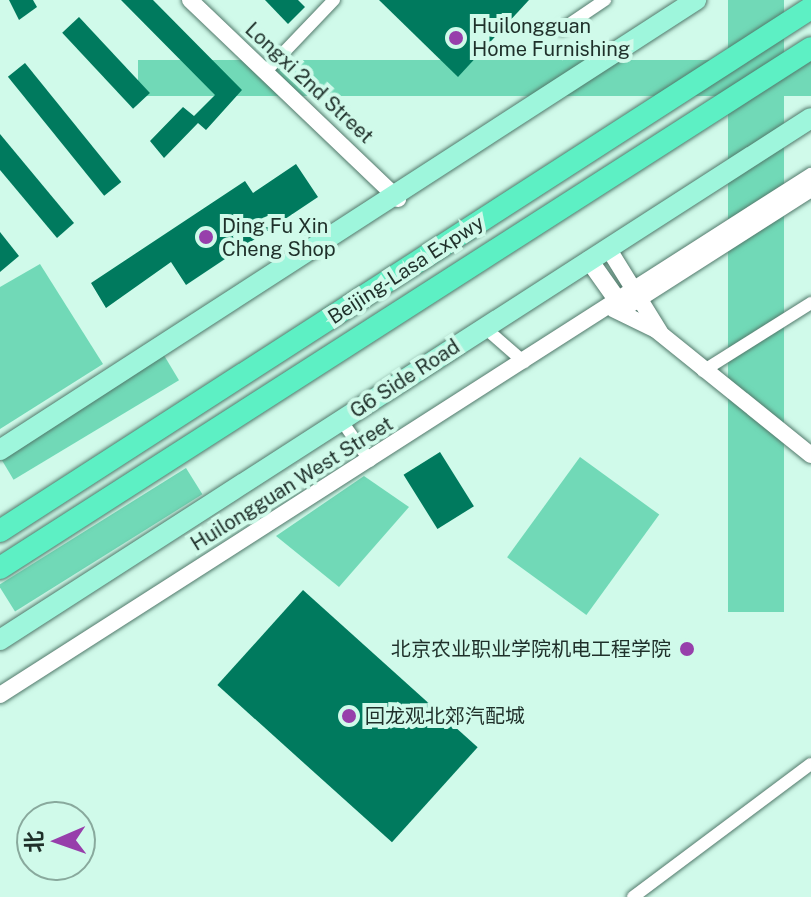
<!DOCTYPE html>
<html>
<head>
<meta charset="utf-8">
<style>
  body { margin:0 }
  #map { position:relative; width:811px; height:897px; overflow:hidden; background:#d0faea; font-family:"Public Sans","Noto Sans SC",sans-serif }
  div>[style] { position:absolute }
  .green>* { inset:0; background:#71d9b7; transform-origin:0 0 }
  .building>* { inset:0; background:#007a5e; transform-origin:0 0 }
  .roads { filter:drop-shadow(0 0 2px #52796b) drop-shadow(0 0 2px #52796b) }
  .minor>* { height:12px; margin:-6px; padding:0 6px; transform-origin:6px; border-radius:6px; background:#fff }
  .tertiary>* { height:16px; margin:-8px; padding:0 8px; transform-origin:8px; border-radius:8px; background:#fff }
  .secondary>* { height:18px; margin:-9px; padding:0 9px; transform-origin:9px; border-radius:9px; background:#fff }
  .primary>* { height:20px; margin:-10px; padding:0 10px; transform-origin:10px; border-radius:10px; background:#9ef6dc }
  .motorway>* { height:22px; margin:-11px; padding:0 11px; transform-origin:11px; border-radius:11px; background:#5df0c4 }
  .dots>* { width:22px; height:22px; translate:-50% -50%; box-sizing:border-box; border:4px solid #d0faea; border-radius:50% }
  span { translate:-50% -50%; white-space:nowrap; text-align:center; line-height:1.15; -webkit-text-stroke:8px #d0faea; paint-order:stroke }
  .poi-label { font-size:20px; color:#1f302a }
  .left { translate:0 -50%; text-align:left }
  .right { translate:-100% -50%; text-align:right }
  .street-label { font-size:20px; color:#1f302a }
  .north { position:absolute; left:16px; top:801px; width:80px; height:80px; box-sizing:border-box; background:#d0faea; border:2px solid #89a99d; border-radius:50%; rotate:268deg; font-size:22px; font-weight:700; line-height:32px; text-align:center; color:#1f302a }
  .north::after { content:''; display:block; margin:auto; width:28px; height:36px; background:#973fab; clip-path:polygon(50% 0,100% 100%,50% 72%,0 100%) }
</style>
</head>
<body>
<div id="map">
  <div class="green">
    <div style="left:728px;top:0;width:56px;height:612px"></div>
    <div style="left:811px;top:60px;width:36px;height:673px;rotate:90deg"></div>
    <div style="clip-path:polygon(40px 264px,103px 364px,0 429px,0 287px)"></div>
    <div style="left:162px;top:352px;width:33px;height:193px;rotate:59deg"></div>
    <div style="left:580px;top:457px;width:98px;height:124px;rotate:36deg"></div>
    <div style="left:186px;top:468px;width:31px;height:221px;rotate:58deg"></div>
    <div style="clip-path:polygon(364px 476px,409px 507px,339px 587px,276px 536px)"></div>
  </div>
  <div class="building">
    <div style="clip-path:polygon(9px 0,33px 0,37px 7px,19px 20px)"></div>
    <div style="clip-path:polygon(121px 0,153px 0,242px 90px,206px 130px,198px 123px,164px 158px,150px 141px,183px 107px,194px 116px,215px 95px)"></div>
    <div style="clip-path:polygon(265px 0,298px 0,305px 7px,288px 24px)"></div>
    <div style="clip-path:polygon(379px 0,529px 0,458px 77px)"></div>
    <div style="left:79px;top:17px;width:104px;height:23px;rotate:47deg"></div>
    <div style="left:25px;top:63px;width:153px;height:22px;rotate:51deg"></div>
    <div style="clip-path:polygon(0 134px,74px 223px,57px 238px,0 170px)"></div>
    <div style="clip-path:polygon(296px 164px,318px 197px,186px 285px,171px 262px,106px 308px,91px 283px,245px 181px,253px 193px)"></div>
    <div style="clip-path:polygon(0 232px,19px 256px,0 272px)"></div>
    <div style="left:440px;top:452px;width:64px;height:43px;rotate:58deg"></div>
    <div style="left:303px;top:590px;width:235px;height:128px;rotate:42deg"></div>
  </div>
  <div class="roads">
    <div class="minor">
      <div style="left:562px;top:29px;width:52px;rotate:-34deg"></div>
      <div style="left:267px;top:70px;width:97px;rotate:-46.3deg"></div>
      <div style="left:485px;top:328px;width:52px;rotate:41.1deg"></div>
      <div style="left:703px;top:371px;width:128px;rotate:-32.2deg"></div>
      <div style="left:341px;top:420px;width:50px;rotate:54.7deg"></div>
      <div style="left:633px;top:897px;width:222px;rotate:-36.8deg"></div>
    </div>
    <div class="tertiary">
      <div style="left:190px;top:0;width:288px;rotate:43.7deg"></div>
      <div style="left:608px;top:248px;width:99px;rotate:58.2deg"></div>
      <div style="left:613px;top:309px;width:48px;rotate:26deg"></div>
      <div style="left:656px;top:330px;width:199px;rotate:38.9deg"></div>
      <div style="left:0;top:695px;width:963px;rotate:-32.62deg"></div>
    </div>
    <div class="secondary">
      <div style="left:589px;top:260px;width:59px;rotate:54.7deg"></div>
      <div style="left:623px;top:308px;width:223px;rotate:-32.6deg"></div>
    </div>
    <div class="primary">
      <div style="left:0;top:450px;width:829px;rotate:-32.88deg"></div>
      <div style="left:0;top:640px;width:964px;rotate:-32.77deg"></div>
    </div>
    <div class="motorway">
      <div style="left:0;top:531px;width:965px;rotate:-32.82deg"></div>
      <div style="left:0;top:568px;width:963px;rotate:-32.67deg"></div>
    </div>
  </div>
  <div class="dots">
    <div style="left:456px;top:38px;background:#973fab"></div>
    <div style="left:206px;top:237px;background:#973fab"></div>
    <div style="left:687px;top:649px;background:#973fab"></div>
    <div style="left:349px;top:716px;background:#973fab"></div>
  </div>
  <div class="poi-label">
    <span class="left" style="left:472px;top:38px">Huilongguan<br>Home Furnishing</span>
    <span class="left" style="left:222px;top:238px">Ding Fu Xin<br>Cheng Shop</span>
    <span class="right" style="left:671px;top:649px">北京农业职业学院机电工程学院</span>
    <span class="left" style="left:365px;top:716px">回龙观北郊汽配城</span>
  </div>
  <div class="street-label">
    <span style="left:309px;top:83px;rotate:43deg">Longxi 2nd Street</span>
    <span style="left:406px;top:270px;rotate:-33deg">Beijing-Lasa Expwy</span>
    <span style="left:405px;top:379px;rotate:-33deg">G6 Side Road</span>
    <span style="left:292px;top:484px;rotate:-32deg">Huilongguan West Street</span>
  </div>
  <div class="north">北</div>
</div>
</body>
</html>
